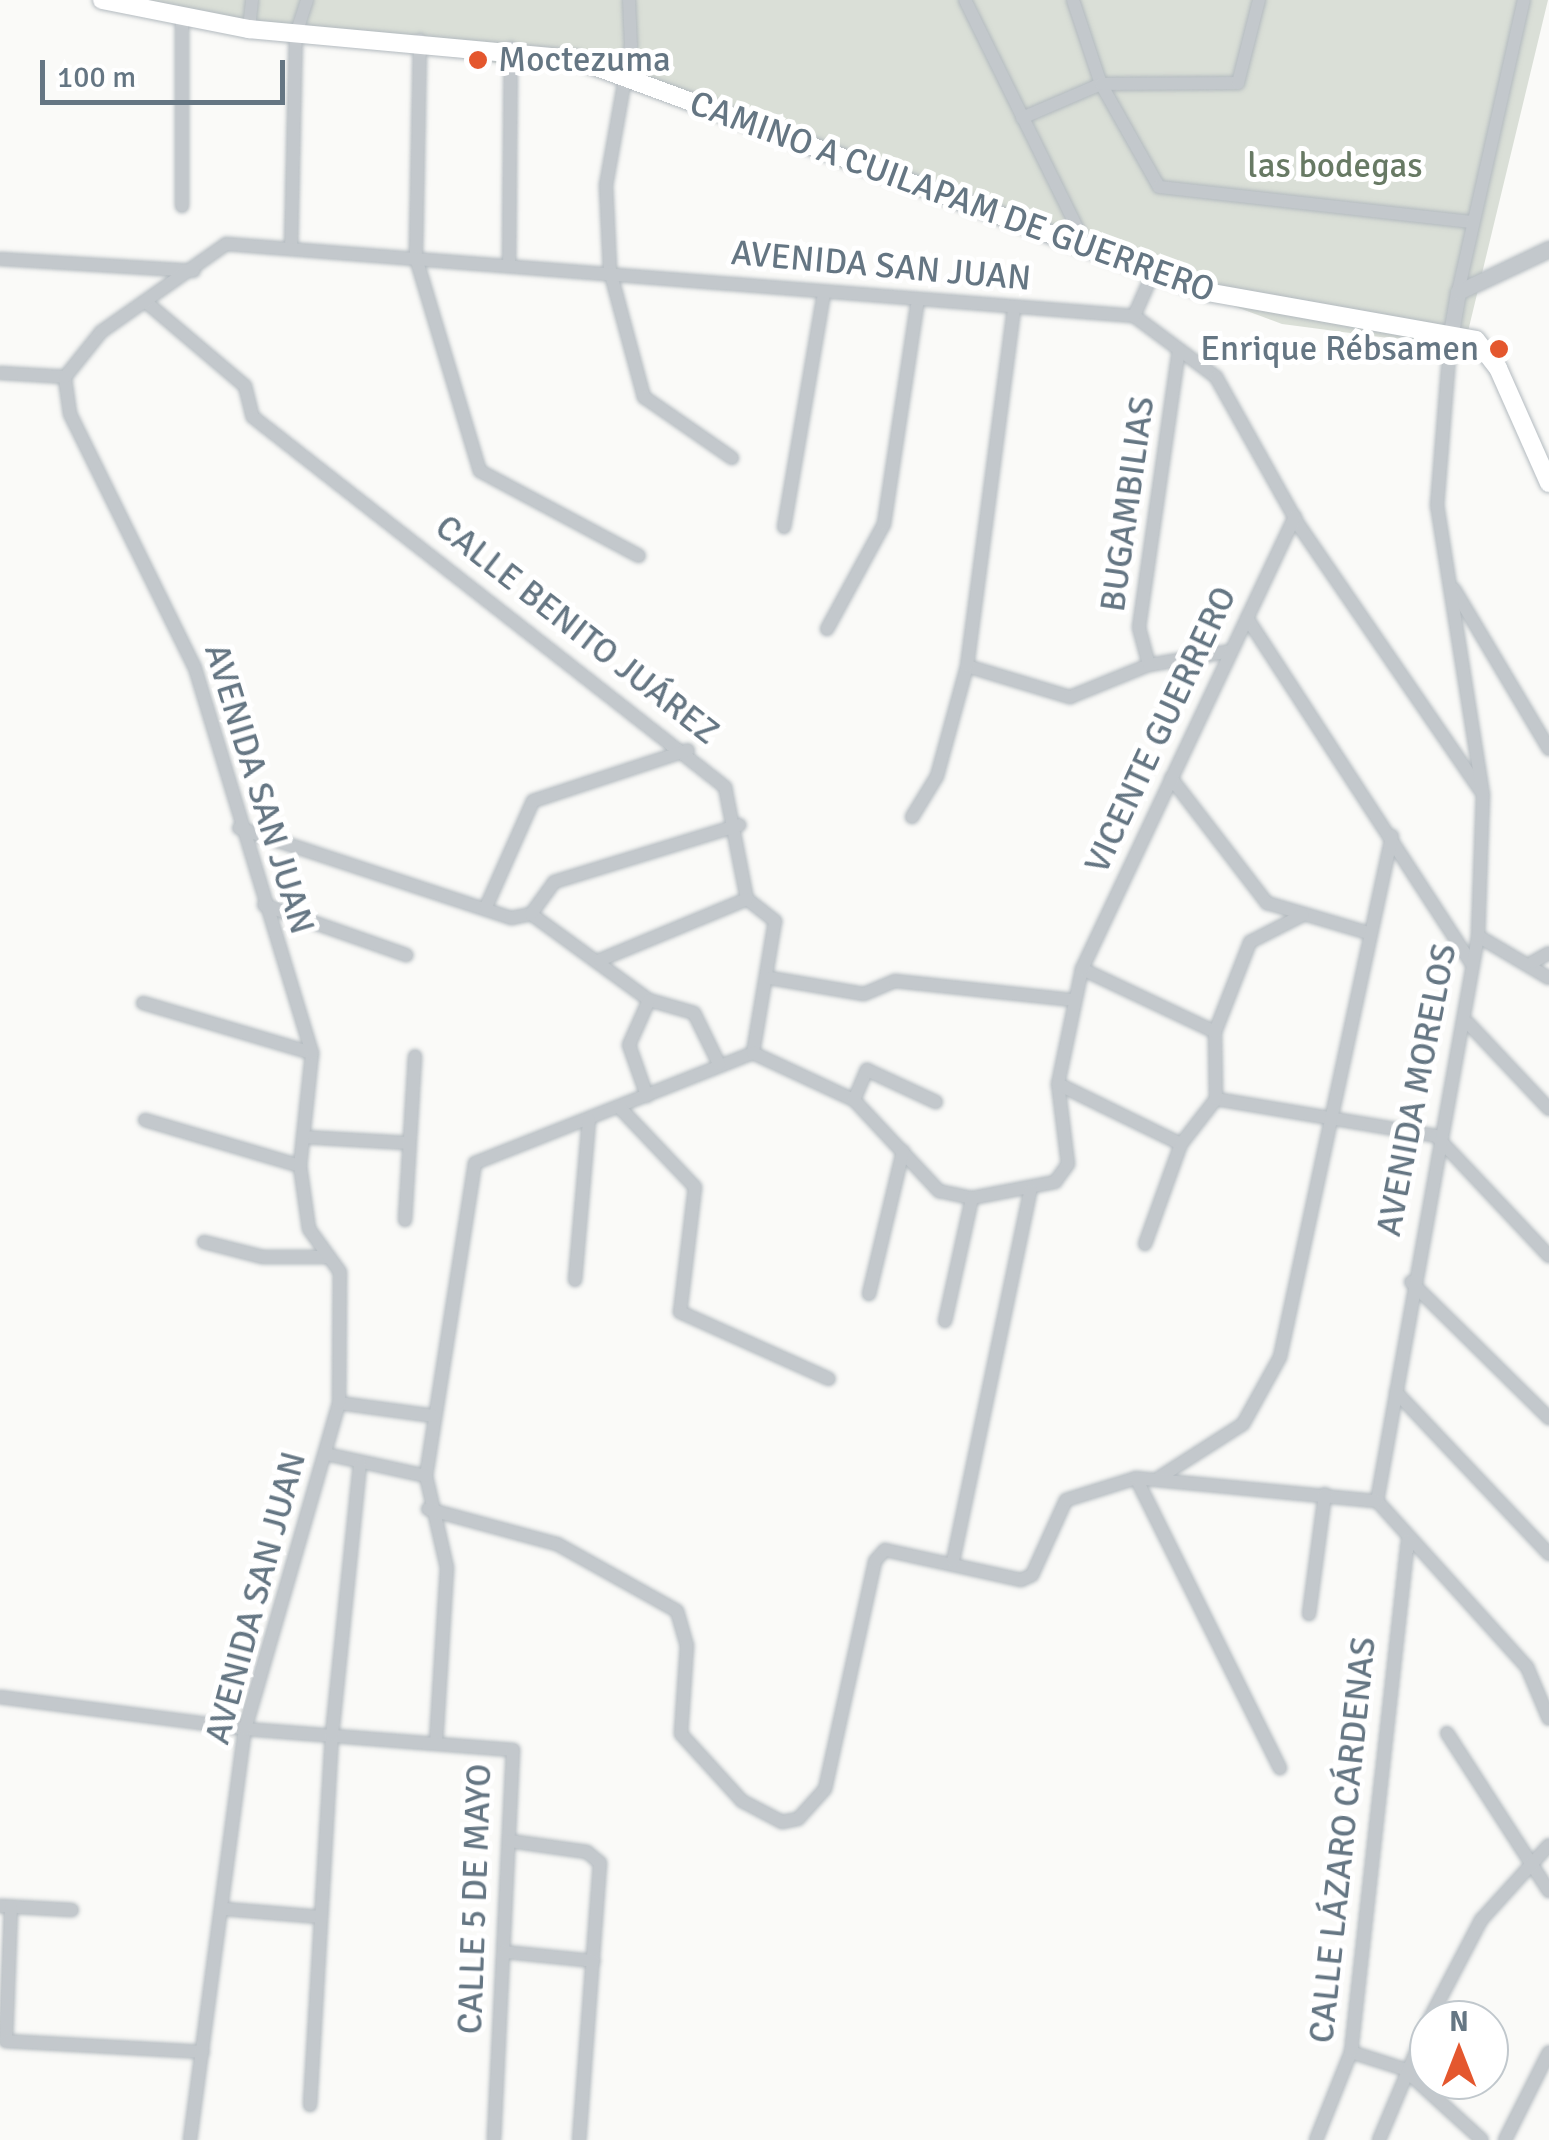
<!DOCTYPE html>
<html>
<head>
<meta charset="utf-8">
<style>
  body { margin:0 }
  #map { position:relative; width:1549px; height:2140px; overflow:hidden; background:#fafaf8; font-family:Signika,sans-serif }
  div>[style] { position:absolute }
  .green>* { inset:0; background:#dadfd7 }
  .roads { filter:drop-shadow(0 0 2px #b3babf) drop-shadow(0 0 2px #b3babf) }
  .minor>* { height:12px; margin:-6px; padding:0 6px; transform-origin:6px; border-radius:6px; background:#c3c8cc }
  .tertiary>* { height:15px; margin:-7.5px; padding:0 7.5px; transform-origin:7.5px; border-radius:7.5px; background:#c3c8cc }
  .secondary>* { height:18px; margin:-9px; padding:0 9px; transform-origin:9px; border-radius:9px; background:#fff }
  .dots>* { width:28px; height:28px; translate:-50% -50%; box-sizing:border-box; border:5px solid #fff; border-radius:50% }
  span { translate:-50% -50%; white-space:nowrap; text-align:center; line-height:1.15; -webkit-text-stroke:10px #fff; paint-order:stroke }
  .poi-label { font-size:35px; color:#657683 }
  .left { translate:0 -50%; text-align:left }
  .right { translate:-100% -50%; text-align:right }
  .park-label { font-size:35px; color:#687a64 }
  .street-label { font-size:35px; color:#657683 }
  .north { position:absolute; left:1409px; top:2000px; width:100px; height:100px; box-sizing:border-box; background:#fff; border:2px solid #c1c8cd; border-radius:50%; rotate:0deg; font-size:28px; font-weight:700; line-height:40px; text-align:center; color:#657683 }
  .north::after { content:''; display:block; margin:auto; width:35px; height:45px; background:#e4572e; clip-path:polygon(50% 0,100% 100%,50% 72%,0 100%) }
  .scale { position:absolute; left:40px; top:60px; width:245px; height:45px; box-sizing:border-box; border:5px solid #657683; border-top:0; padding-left:12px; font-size:30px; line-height:35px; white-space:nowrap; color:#657683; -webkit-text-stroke:8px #fff; paint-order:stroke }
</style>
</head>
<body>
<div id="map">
  <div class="green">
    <div style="clip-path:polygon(131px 0,1548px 0,1464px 348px,1282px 324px,624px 80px,182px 21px)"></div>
  </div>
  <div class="roads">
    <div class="minor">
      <div style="left:629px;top:0;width:45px;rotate:87.5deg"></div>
      <div style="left:631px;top:45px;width:142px;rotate:100.1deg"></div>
      <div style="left:606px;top:185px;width:86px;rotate:87.3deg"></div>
      <div style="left:610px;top:271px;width:131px;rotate:74.9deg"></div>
      <div style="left:644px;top:397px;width:107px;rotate:34.7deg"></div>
      <div style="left:965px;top:0;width:276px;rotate:63.8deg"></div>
      <div style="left:1073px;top:0;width:89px;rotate:71.6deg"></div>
      <div style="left:1101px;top:84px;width:118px;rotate:60.6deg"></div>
      <div style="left:1159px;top:187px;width:315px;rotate:6.4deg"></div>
      <div style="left:249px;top:29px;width:29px;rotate:-84deg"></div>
      <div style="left:420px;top:40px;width:218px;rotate:91.1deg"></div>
      <div style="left:416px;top:258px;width:222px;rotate:73.3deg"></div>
      <div style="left:480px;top:471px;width:180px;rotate:28.1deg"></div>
      <div style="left:1022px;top:118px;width:86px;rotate:-23.3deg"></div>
      <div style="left:1101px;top:84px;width:137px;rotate:-0.4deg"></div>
      <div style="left:1238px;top:83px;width:86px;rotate:-75.8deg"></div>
      <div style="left:182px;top:206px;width:185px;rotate:-90deg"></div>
      <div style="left:291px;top:249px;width:215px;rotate:-88.7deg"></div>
      <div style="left:296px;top:34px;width:36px;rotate:-72deg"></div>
      <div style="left:0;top:259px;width:194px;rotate:3.5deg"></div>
      <div style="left:509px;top:265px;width:217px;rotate:-89.5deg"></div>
      <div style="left:1458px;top:292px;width:299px;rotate:-77.3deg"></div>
      <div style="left:146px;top:302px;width:130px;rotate:40.3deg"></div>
      <div style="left:245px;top:386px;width:32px;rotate:76deg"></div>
      <div style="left:253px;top:417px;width:600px;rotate:38.09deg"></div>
      <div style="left:725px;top:787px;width:114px;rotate:78.9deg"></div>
      <div style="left:747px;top:899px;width:36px;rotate:38deg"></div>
      <div style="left:775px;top:921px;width:134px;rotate:99.5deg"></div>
      <div style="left:753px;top:1053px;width:299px;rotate:158.4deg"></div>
      <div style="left:475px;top:1163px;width:317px;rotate:98.9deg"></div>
      <div style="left:426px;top:1476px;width:94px;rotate:77.1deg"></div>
      <div style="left:447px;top:1568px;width:175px;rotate:93.6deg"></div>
      <div style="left:1134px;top:316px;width:102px;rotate:36.6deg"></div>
      <div style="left:1216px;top:377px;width:172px;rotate:60.8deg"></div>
      <div style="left:1300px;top:527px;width:319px;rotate:55.6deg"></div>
      <div style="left:0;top:373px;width:65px;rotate:3.5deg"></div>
      <div style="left:784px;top:527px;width:238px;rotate:-80.3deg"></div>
      <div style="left:1454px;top:589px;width:186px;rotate:59.3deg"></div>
      <div style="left:1247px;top:618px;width:410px;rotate:57deg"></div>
      <div style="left:827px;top:629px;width:119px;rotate:-61.5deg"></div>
      <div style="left:884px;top:524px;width:227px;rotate:-81.4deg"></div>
      <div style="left:1149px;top:665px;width:39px;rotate:-105deg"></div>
      <div style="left:1139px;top:627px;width:280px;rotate:-81.8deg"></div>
      <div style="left:967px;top:666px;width:108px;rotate:16.8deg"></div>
      <div style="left:1070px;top:697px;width:85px;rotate:-22.1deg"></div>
      <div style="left:1149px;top:665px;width:83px;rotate:-9.7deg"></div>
      <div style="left:1171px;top:778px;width:158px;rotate:52.5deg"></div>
      <div style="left:1267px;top:903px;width:105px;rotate:16.5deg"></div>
      <div style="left:912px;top:817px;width:48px;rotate:-58.6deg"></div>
      <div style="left:937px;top:776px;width:114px;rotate:-74.7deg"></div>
      <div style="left:967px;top:666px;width:361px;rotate:-82.5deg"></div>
      <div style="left:239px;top:828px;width:287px;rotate:18.3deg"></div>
      <div style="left:511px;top:918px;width:20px;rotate:-11deg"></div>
      <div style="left:531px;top:914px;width:146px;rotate:36.1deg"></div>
      <div style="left:649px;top:1000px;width:47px;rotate:16.1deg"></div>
      <div style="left:694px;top:1013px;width:57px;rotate:63.9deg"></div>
      <div style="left:264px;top:905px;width:151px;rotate:19.4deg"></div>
      <div style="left:486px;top:907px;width:116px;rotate:-66.1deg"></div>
      <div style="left:533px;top:801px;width:163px;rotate:-18.2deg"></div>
      <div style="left:531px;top:914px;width:39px;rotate:-54deg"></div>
      <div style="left:554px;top:882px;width:194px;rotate:-17.1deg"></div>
      <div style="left:1478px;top:936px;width:82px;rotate:30.6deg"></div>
      <div style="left:600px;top:960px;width:159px;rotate:-22.5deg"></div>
      <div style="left:1533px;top:962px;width:18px;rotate:-29deg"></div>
      <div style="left:1082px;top:969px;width:147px;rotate:25.3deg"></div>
      <div style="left:770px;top:978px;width:95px;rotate:9.7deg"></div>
      <div style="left:864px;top:994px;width:34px;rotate:-23deg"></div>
      <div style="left:895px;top:981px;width:180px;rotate:6.1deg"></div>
      <div style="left:143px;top:1003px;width:176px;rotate:16.5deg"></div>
      <div style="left:1468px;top:1023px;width:118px;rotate:46.7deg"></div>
      <div style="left:753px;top:1053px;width:111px;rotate:25deg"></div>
      <div style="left:854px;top:1100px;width:125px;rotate:47deg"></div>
      <div style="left:939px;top:1191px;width:34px;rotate:12deg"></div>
      <div style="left:972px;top:1198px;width:85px;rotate:-10.9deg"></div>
      <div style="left:1055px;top:1182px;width:22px;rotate:-54deg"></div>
      <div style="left:1068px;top:1164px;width:81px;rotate:-97.1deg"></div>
      <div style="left:1058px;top:1084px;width:117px;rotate:-78.2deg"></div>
      <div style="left:1082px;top:969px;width:500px;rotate:-64.8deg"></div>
      <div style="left:1058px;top:1084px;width:137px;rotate:26deg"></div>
      <div style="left:647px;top:1096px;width:54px;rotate:-109.4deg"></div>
      <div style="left:629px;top:1045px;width:49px;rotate:-66deg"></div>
      <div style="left:1216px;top:1099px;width:223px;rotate:9.5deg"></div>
      <div style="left:1436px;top:1136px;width:165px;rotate:46.7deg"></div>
      <div style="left:854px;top:1100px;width:33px;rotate:-67deg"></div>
      <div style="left:867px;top:1070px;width:76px;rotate:24.9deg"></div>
      <div style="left:620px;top:1108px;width:109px;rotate:46.5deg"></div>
      <div style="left:695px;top:1187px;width:126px;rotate:96.8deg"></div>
      <div style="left:680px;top:1312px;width:163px;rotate:24.2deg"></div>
      <div style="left:145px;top:1120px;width:162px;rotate:16.5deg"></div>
      <div style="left:303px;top:1137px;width:105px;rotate:3.3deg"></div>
      <div style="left:405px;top:1220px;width:164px;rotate:-86.5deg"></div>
      <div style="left:204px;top:1242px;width:61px;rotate:14.3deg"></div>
      <div style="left:263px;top:1257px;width:65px"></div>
      <div style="left:1145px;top:1244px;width:106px;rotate:-70.2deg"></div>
      <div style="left:1181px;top:1144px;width:57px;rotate:-52.1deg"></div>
      <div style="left:1216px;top:1099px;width:67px;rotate:-90.9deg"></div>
      <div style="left:1215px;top:1032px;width:97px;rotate:-68.7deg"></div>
      <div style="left:1250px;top:942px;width:59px;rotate:-27deg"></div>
      <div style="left:575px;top:1280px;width:161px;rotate:-85deg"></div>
      <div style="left:1411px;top:1282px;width:194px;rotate:44.6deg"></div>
      <div style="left:869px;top:1294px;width:147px;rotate:-76.6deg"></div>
      <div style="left:945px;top:1321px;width:126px;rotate:-77.6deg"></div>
      <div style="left:1396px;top:1392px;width:223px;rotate:46.6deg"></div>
      <div style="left:339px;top:1403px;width:96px;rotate:7.8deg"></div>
      <div style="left:326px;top:1454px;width:102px;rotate:12.4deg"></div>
      <div style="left:1160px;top:1477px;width:98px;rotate:-32.6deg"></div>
      <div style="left:1243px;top:1424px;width:77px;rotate:-61.1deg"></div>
      <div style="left:1280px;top:1357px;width:533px;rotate:-77.87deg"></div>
      <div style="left:1136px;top:1478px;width:324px;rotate:63.6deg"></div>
      <div style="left:1377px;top:1501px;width:574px;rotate:-79.86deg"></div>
      <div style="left:1478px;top:936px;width:141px;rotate:-88deg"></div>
      <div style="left:1483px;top:795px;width:293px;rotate:-99deg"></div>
      <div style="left:1437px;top:506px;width:174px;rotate:-85.4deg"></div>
      <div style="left:1377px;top:1501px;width:224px;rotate:47.9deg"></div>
      <div style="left:1527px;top:1667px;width:56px;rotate:67.1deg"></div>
      <div style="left:428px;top:1509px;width:134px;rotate:15.2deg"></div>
      <div style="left:557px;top:1544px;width:137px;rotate:29.2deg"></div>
      <div style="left:677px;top:1611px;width:35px;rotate:74deg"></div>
      <div style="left:687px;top:1645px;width:89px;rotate:93.9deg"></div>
      <div style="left:681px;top:1734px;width:91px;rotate:47.7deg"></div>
      <div style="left:742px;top:1801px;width:45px;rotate:27.7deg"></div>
      <div style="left:782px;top:1822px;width:16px;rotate:-11deg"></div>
      <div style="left:798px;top:1819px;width:40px;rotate:-48deg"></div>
      <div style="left:825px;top:1789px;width:233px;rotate:-77.6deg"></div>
      <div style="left:875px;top:1561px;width:15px;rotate:-48deg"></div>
      <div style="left:885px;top:1550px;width:139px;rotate:12.4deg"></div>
      <div style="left:1021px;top:1580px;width:12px;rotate:-24deg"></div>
      <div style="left:1032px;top:1575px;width:82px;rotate:-65.6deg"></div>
      <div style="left:1066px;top:1500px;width:73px;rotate:-17.4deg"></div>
      <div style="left:1136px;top:1478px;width:242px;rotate:5.5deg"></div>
      <div style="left:953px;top:1561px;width:378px;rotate:-78.2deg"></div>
      <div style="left:1309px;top:1614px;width:121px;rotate:-82.4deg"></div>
      <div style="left:0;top:1697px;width:247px;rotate:7.4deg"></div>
      <div style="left:245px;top:1729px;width:269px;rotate:4.5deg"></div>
      <div style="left:513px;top:1750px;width:390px;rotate:92.8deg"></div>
      <div style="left:1447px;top:1733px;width:188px;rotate:57.2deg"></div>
      <div style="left:510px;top:1841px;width:78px;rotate:8.1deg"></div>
      <div style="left:587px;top:1852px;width:17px;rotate:40deg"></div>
      <div style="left:600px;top:1863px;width:278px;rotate:94.3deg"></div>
      <div style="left:0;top:1906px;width:72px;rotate:3.2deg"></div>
      <div style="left:11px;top:1908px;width:133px;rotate:92.2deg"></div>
      <div style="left:6px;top:2041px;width:197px;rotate:3.2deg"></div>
      <div style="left:225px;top:1909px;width:96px;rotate:4.8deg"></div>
      <div style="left:505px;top:1952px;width:89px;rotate:5.8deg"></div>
      <div style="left:1429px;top:2020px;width:113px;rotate:-62.5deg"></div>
      <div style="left:1481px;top:1920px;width:101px;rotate:-47.8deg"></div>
      <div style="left:1351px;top:2052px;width:56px;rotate:17.8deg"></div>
      <div style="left:1404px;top:2069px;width:105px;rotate:42.3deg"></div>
      <div style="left:310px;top:2105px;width:371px;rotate:-86.6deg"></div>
      <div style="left:332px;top:1735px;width:272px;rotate:-84.1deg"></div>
      <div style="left:190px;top:2140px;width:415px;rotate:-82.4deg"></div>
      <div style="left:245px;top:1729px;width:339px;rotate:-73.9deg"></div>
      <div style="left:339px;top:1403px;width:131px;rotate:-89.6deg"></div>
      <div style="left:340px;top:1272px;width:53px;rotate:-125.8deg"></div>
      <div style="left:309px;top:1229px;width:64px;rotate:-98.1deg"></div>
      <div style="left:300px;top:1166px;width:114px;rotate:-83.9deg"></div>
      <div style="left:312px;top:1053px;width:402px;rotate:-106.9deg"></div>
      <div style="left:195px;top:668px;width:283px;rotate:-116.2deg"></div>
      <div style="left:70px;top:414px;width:37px;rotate:-98deg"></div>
      <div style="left:65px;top:377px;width:58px;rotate:-51.3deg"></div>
      <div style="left:101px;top:332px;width:153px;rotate:-35.1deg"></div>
      <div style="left:226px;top:244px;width:911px;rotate:4.53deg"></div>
      <div style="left:1134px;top:316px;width:47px;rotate:-66.2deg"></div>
      <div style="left:1316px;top:2140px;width:95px;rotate:-68.3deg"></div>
      <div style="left:1351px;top:2052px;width:515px;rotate:-83.65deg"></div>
      <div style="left:1379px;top:2140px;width:129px;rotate:-67.2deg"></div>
      <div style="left:1505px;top:2140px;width:98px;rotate:-63.4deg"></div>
    </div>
    <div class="tertiary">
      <div style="left:1451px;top:333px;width:42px;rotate:-80.3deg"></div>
      <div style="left:1458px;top:292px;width:101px;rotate:-25.3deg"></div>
    </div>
    <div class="secondary">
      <div style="left:102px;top:0;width:150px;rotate:11.2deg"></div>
      <div style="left:249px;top:29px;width:327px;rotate:5.3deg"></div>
      <div style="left:575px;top:59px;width:674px;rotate:20.24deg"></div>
      <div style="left:1207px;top:292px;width:273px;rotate:10.1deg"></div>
      <div style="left:1476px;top:340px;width:36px;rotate:52deg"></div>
      <div style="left:1498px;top:368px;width:126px;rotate:66.1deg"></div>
    </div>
  </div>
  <div class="dots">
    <div style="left:478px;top:60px;background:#e4572e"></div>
    <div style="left:1499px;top:349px;background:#e4572e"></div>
  </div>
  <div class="poi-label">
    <span class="left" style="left:498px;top:60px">Moctezuma</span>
    <span class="right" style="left:1479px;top:349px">Enrique Rébsamen</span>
  </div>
  <div class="park-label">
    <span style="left:1335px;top:166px">las bodegas</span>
  </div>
  <div class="street-label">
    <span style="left:952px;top:197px;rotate:20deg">CAMINO A CUILAPAM DE GUERRERO</span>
    <span style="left:881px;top:266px;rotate:5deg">AVENIDA SAN JUAN</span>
    <span style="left:1128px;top:504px;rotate:-82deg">BUGAMBILIAS</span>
    <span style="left:577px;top:630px;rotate:38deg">CALLE BENITO JUÁREZ</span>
    <span style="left:1161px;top:730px;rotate:-65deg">VICENTE GUERRERO</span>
    <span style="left:259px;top:789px;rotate:73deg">AVENIDA SAN JUAN</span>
    <span style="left:1417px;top:1090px;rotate:-79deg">AVENIDA MORELOS</span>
    <span style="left:256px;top:1598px;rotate:-75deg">AVENIDA SAN JUAN</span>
    <span style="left:1343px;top:1840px;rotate:-84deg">CALLE LÁZARO CÁRDENAS</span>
    <span style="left:475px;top:1899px;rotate:-88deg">CALLE 5 DE MAYO</span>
  </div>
  <div class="north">N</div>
  <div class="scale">100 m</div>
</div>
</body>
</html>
